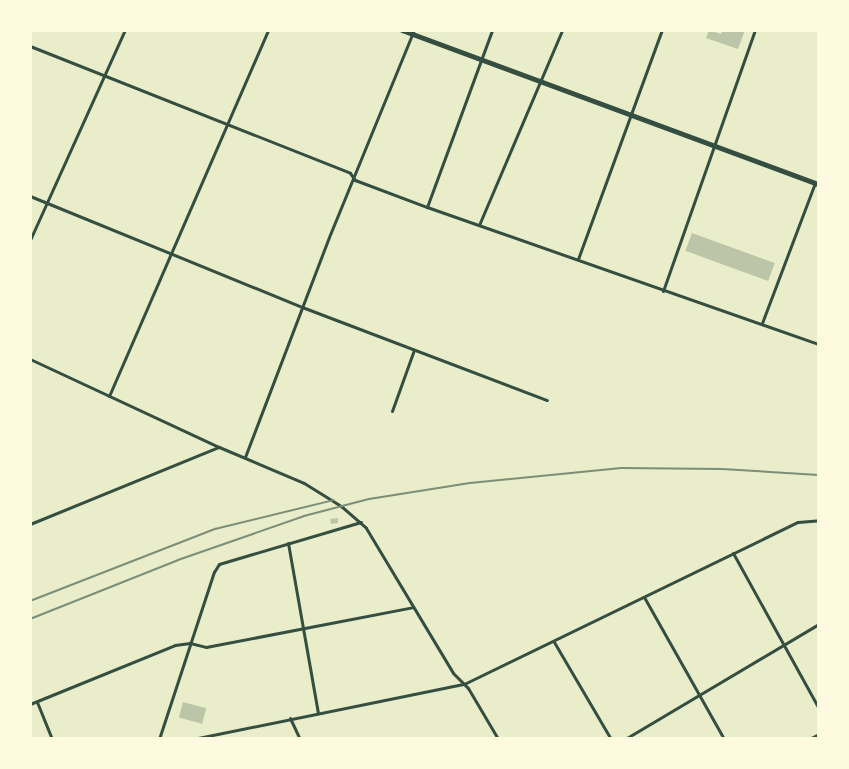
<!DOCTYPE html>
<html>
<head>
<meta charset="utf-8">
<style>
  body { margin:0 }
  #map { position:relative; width:849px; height:769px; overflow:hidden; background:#e9edc9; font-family:"DM Sans",sans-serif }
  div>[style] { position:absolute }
  .building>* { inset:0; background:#bcc5a7; transform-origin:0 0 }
  .minor>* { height:3px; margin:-1.5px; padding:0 1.5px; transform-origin:1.5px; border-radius:1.5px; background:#344e41 }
  .tertiary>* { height:4.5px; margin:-2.25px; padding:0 2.25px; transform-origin:2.25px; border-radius:2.25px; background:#344e41 }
  .rail>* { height:2px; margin:-1px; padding:0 1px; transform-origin:1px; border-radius:1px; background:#7c8e77 }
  span { translate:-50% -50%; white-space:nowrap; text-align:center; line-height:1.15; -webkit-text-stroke:4.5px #fefae0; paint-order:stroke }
  .frame { position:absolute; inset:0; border:32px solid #fefae0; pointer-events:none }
</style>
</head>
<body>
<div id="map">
  <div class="building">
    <div style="clip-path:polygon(709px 30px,721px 34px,722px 30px,745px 30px,738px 49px,706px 38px)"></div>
    <div style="left:692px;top:233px;width:88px;height:19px;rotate:20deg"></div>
    <div style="clip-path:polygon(338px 518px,338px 523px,331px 524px,330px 519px)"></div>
    <div style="left:183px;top:702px;width:24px;height:16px;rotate:15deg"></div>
  </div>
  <div class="minor">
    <div style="left:30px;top:46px;width:344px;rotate:21.6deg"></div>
    <div style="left:350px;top:173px;width:9px;rotate:54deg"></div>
    <div style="left:355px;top:180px;width:77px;rotate:20.6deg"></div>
    <div style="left:427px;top:207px;width:415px;rotate:19.3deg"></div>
    <div style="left:30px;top:196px;width:294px;rotate:22.2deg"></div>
    <div style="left:302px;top:307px;width:262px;rotate:20.8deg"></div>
    <div style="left:427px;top:207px;width:189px;rotate:-69.8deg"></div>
    <div style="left:479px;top:225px;width:212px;rotate:-66.9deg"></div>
    <div style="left:30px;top:240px;width:230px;rotate:-65.7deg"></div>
    <div style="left:578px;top:259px;width:244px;rotate:-69.9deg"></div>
    <div style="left:663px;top:291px;width:277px;rotate:-70.6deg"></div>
    <div style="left:762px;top:323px;width:150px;rotate:-69.3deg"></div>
    <div style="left:30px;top:359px;width:208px;rotate:25deg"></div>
    <div style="left:219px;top:447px;width:92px;rotate:23deg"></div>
    <div style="left:304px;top:483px;width:44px;rotate:31.9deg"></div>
    <div style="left:341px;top:506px;width:33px;rotate:41deg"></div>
    <div style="left:366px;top:528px;width:169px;rotate:59deg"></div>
    <div style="left:453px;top:673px;width:21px;rotate:45deg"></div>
    <div style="left:468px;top:688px;width:59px;rotate:59.5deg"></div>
    <div style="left:109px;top:396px;width:399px;rotate:-66.5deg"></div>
    <div style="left:392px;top:411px;width:65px;rotate:-70.2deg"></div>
    <div style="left:245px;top:457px;width:235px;rotate:-69.1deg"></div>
    <div style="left:329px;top:237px;width:224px;rotate:-67.7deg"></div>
    <div style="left:30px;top:524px;width:204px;rotate:-22.2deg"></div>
    <div style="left:288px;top:543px;width:173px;rotate:80deg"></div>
    <div style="left:733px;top:553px;width:178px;rotate:61.1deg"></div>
    <div style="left:644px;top:597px;width:163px;rotate:60.6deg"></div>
    <div style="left:554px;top:642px;width:113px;rotate:59.6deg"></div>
    <div style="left:37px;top:702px;width:40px;rotate:68deg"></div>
    <div style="left:30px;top:704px;width:157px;rotate:-22.1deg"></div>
    <div style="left:175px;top:645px;width:15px;rotate:-8deg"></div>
    <div style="left:190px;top:643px;width:16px;rotate:14deg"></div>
    <div style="left:206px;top:647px;width:211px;rotate:-10.9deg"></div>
    <div style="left:290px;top:718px;width:23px;rotate:65deg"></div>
    <div style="left:159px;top:739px;width:176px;rotate:-71.8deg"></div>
    <div style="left:214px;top:572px;width:9px;rotate:-58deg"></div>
    <div style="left:219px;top:564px;width:148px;rotate:-16.5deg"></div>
    <div style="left:193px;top:739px;width:277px;rotate:-11.5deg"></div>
    <div style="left:464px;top:684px;width:371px;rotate:-25.9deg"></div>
    <div style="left:798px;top:522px;width:21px;rotate:-5deg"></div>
    <div style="left:625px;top:739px;width:226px;rotate:-30.7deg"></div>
    <div style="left:809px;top:739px;width:11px;rotate:-27deg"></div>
  </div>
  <div class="tertiary">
    <div style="left:402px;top:30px;width:445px;rotate:20.3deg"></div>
  </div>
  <div class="rail">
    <div style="left:30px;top:601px;width:199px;rotate:-21.3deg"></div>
    <div style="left:215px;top:529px;width:122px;rotate:-13.7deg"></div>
    <div style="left:30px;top:619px;width:159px;rotate:-21.7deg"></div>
    <div style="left:178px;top:560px;width:133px;rotate:-19.2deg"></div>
    <div style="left:304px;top:516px;width:67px;rotate:-14.7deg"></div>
    <div style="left:369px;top:499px;width:102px;rotate:-9deg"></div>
    <div style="left:470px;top:483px;width:152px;rotate:-5.7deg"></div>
    <div style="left:621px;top:468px;width:101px;rotate:0.6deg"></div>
    <div style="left:722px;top:469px;width:97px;rotate:3.5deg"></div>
  </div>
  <div class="frame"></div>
</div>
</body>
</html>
